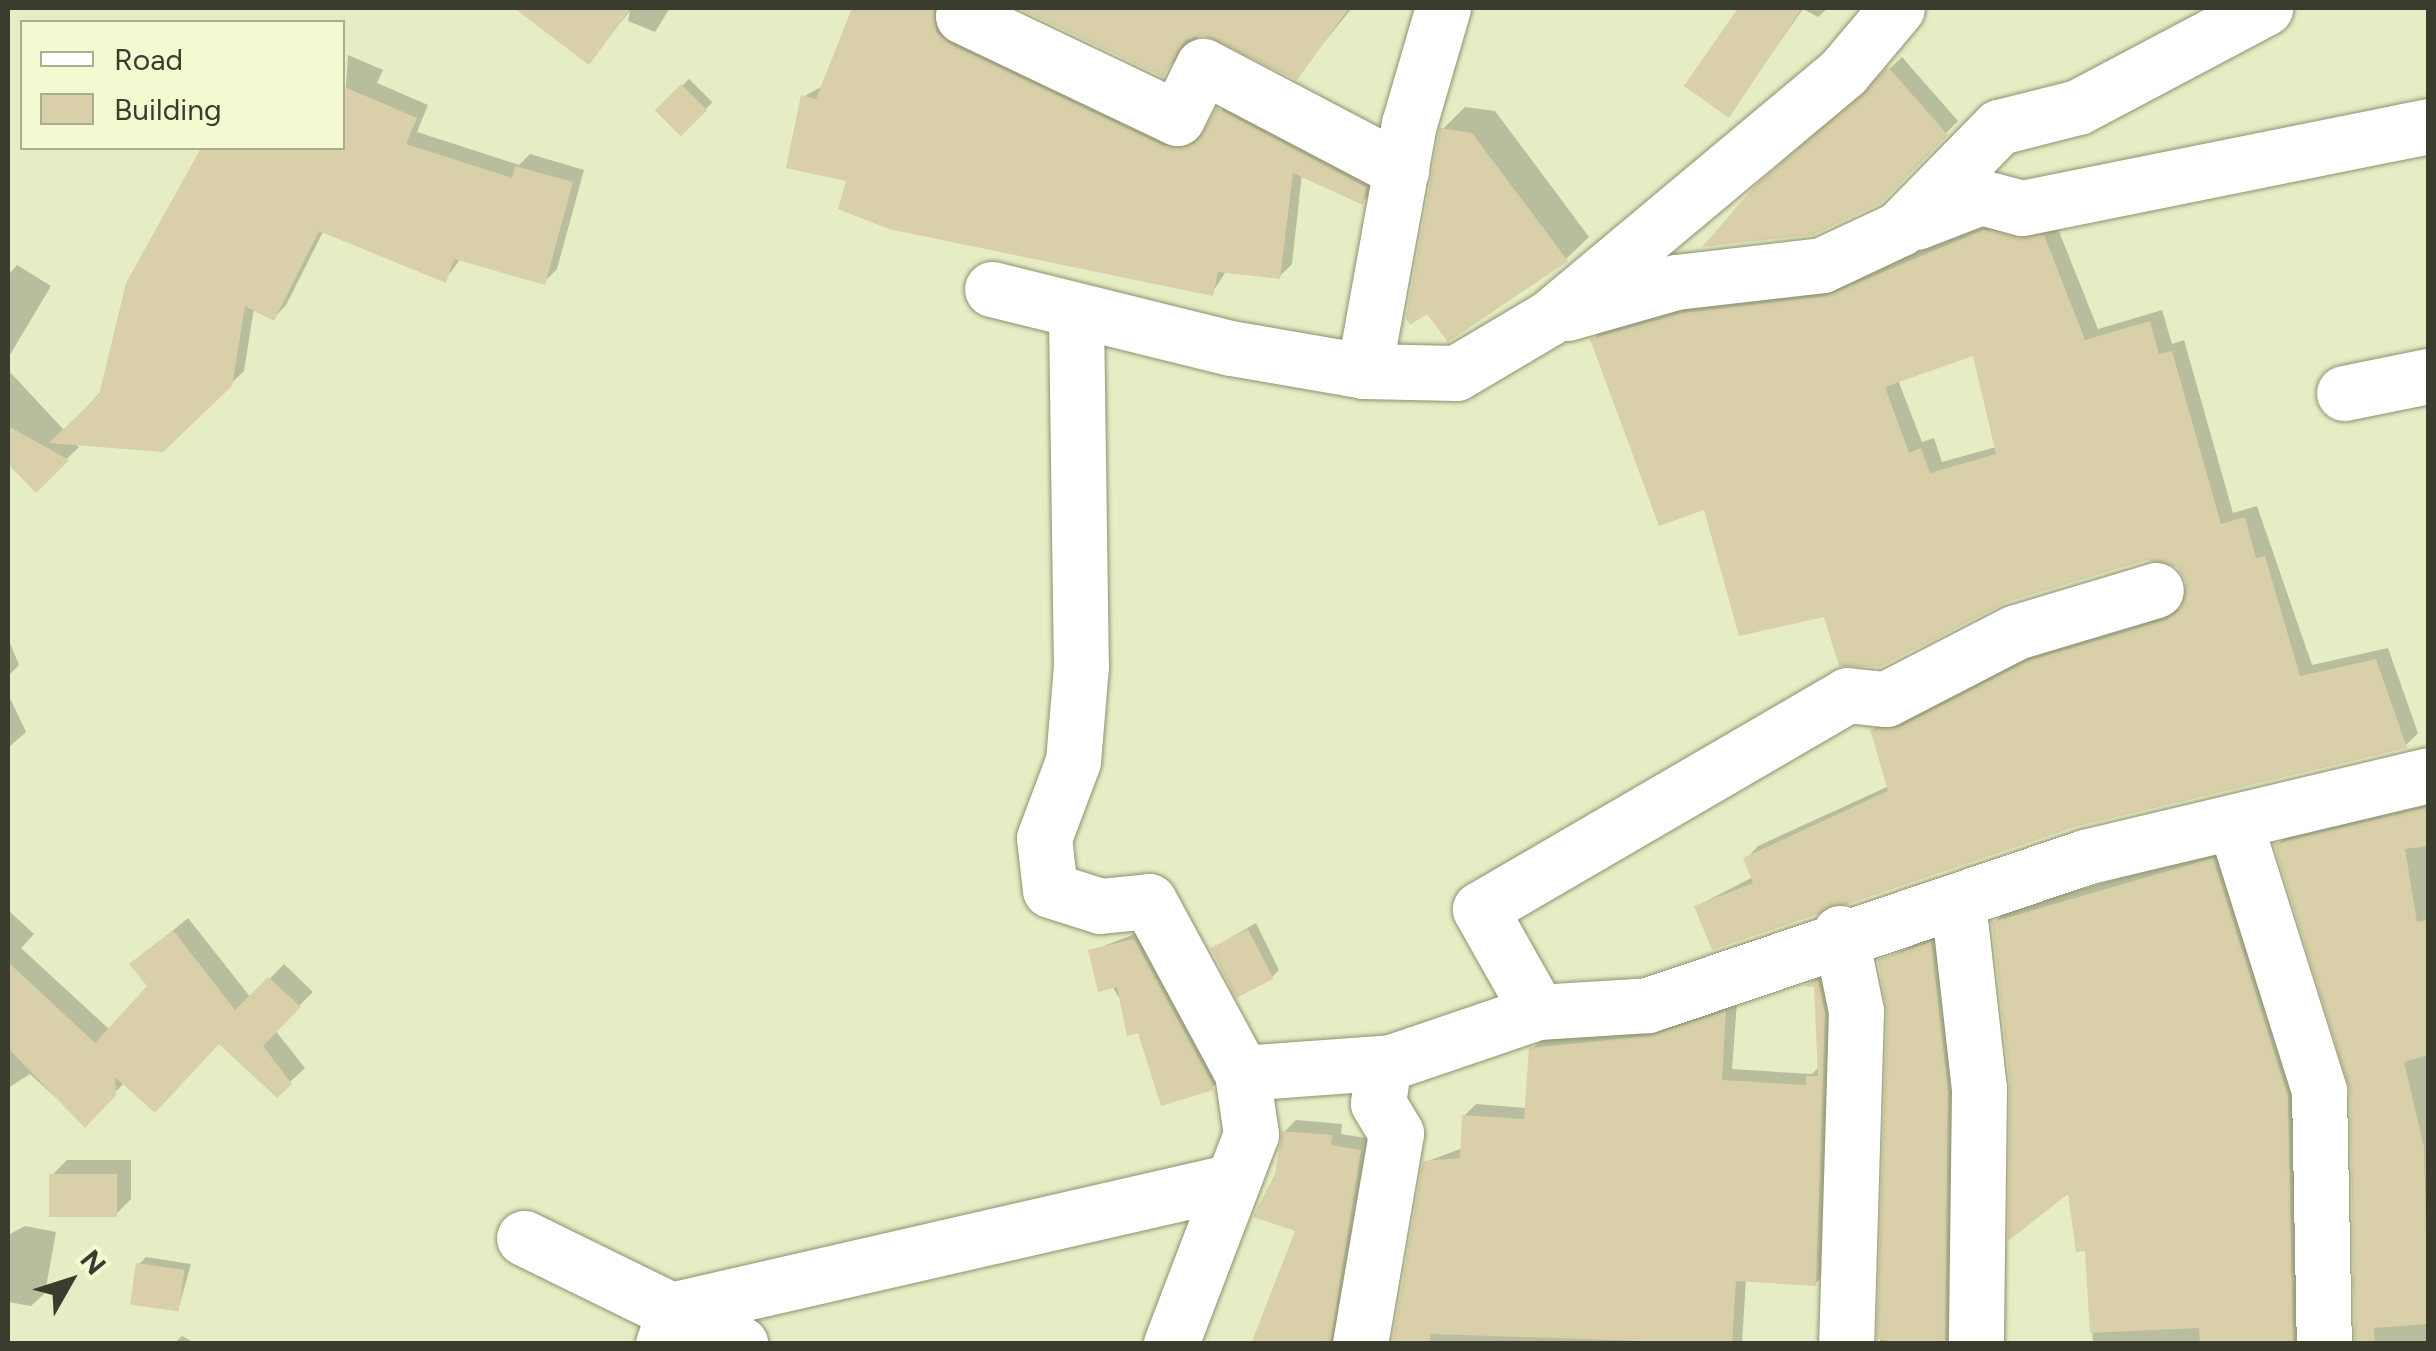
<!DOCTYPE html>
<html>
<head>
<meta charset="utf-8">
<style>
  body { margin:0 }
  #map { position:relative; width:2436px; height:1351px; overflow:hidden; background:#e6edc5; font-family:Figtree,sans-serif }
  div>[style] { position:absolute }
  .shadow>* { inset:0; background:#0003; transform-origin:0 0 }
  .building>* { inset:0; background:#d9cfa9; transform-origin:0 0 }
  .roads { filter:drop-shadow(0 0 2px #8c926e) drop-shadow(0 0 2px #8c926e) }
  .minor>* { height:55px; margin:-27.5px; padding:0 27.5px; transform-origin:27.5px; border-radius:27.5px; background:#fff }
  span { translate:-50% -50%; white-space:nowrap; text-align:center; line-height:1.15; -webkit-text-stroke:9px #f3fad2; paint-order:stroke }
  .frame { position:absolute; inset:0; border:10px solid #3a3d2d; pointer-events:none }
  .legend { position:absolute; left:20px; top:20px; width:325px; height:130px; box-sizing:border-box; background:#f3fad2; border:2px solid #a9ae90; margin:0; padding:12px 18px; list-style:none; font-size:30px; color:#3a3d2d }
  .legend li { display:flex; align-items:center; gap:20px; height:50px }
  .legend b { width:50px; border:2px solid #a9ae90 }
  .north { position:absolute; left:20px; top:1231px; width:100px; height:100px; -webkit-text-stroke:8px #f3fad2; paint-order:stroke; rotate:51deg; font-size:28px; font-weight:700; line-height:40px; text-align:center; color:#3a3d2d }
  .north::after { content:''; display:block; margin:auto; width:35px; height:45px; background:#3a3d2d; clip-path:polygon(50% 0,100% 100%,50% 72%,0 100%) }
</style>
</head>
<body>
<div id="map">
  <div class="shadow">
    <div style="clip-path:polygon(515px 8px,670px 8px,655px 32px,628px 21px,630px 11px,589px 61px)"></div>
    <div style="clip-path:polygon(853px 8px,947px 8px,1177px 135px,1205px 133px,1231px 98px,1377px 175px,1374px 190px,1362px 202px,1302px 174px,1292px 264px,1280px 276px,1227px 270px,1212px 293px,849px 179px,803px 97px,823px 86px)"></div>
    <div style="clip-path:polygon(1035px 8px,1352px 8px,1296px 77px,1203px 32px,1162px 74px)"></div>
    <div style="clip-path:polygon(1741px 8px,1828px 8px,1818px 17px,1803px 9px,1729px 114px,1688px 86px)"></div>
    <div style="clip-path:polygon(348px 55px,383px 70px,377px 83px,428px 105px,417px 132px,519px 165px,530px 154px,584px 170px,557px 269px,544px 282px,461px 258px,445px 280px,324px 230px,286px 305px,274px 318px,254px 308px,244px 371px,162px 450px,71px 442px,79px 447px,36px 489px,8px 460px,8px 370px,65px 431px,285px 188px,302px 148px,342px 148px)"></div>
    <div style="clip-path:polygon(1902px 57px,1958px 121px,1879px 201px,1813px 232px,1707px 242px)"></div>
    <div style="left:689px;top:79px;width:33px;height:45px;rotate:45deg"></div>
    <div style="clip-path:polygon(1465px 107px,1495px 111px,1589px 237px,1566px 259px,1443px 129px)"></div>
    <div style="clip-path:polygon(evenodd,1997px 218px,2056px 224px,2098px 329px,2162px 310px,2172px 344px,2184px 340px,2233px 513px,2257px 506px,2312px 665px,2388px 648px,2418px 733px,2405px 746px,1697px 906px,1753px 877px,1746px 859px,1758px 846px,1889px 786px,1873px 730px,1885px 717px,1915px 715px,2043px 650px,2181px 608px,2189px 582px,2178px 564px,2147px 558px,1825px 614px,1705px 506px,1593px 340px,1605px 327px,1697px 301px,1841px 284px,1997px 218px,1974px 353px,1996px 447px,1942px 462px,1934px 438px,1922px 442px,1898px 380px,1974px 353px)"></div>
    <div style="clip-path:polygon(17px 265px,51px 286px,8px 358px,8px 275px)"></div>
    <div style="clip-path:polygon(8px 638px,19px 665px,8px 676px)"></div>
    <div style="clip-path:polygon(8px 694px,26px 732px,8px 748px)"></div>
    <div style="clip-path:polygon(2428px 800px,2428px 1344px,2358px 1344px,2353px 1089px,2277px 845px,2288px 833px)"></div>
    <div style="clip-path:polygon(2225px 848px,2298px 1083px,2310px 1344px,2093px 1344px,2087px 1248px,2070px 1189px,2013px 1085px,1994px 923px,2006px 911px)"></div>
    <div style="clip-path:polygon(8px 910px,34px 934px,21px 948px,110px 1030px,150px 986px,133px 964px,188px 918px,251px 998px,284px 964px,313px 992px,275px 1030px,305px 1068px,277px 1094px,220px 1041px,125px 1082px,85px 1124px,30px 1074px,8px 1088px)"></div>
    <div style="clip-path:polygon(1256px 923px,1279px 970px,1272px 977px,1213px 948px)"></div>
    <div style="clip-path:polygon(1145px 930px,1222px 1077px,1212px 1087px,1139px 1031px,1091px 951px)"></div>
    <div style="clip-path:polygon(1942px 932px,1958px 1077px,1959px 1344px,1880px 1344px,1890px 1012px,1880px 961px)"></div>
    <div style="clip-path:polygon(1829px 971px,1827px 1271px,1816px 1283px,1746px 1279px,1742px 1344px,1394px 1344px,1425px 1162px,1463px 1148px,1464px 1116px,1476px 1104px,1527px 1108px,1532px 1049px,1544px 1037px,1737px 1002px,1732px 1069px,1812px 1074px,1820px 1066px,1817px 985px,1808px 984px)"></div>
    <div style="clip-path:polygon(1296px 1120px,1342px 1124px,1341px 1134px,1372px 1139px,1346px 1344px,1256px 1344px,1298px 1230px,1278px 1174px,1284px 1132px)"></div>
    <div style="clip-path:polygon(67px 1160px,131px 1160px,131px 1199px,116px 1214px,52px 1175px)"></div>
    <div style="clip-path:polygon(25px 1226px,56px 1232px,45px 1293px,31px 1306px,8px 1302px,8px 1235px)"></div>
    <div style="clip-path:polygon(146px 1257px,191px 1264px,178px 1310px,139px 1264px)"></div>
    <div style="clip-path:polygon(182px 1336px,197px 1344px,174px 1344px)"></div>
  </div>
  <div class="building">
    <div style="clip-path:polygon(514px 8px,631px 8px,589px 65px)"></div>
    <div style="clip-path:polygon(852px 8px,934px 8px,936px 32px,950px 44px,1164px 146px,1195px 143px,1217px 108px,1366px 187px,1363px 205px,1293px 173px,1280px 279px,1218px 272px,1213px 296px,889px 229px,838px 209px,846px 181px,786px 168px,801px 95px,816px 99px)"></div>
    <div style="clip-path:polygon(1018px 8px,1349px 8px,1297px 80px,1203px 35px,1185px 40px,1163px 77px)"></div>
    <div style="clip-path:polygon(1738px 8px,1802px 8px,1729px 118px,1684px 86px)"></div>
    <div style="clip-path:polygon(1888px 67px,1948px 135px,1881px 203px,1813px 235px,1702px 247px,1753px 188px)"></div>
    <div style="left:681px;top:84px;width:37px;height:37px;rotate:45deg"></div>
    <div style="clip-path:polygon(342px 86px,417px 118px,406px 144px,512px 178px,515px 166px,573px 182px,545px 285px,454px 259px,446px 283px,319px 231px,274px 321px,245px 306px,232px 386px,163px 452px,49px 443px,99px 395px,126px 283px,201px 148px,342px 148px)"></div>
    <div style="clip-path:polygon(1440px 128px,1472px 133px,1568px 261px,1448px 342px,1427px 314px,1410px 325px,1406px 318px)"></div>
    <div style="clip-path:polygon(evenodd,1983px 230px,2044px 235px,2085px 340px,2150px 321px,2159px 354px,2172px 351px,2221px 524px,2245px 517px,2256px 558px,2265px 556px,2300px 676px,2376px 659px,2407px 748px,2075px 827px,1712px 950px,1694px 906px,1753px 883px,1743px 858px,1888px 791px,1870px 729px,1900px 727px,2028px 661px,2166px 620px,2179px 611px,2186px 582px,2177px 567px,2147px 560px,2007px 602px,1880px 667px,1839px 666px,1824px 617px,1739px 636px,1704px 510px,1659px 526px,1590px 339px,1682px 313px,1826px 296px,1983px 230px,1973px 356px,1996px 454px,1930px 473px,1921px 448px,1909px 453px,1885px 387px,1973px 356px)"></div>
    <div style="clip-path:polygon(8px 426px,69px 460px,36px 493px,8px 464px)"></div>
    <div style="clip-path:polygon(2428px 807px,2428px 846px,2405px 849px,2417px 922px,2428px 920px,2428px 1055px,2404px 1062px,2424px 1147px,2428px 1324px,2374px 1328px,2375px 1344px,2355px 1344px,2350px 1090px,2274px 844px)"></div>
    <div style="clip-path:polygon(2213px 858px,2288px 1096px,2293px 1344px,2200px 1344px,2199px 1328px,2090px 1333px,2085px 1251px,2076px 1252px,2068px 1194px,2008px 1241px,2010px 1085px,1992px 922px)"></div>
    <div style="left:1248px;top:929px;width:56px;height:42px;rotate:63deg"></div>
    <div style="clip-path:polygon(173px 930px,235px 1010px,268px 977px,301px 1007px,263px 1046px,292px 1084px,277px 1098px,219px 1044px,155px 1113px,115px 1077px,116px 1095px,85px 1128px,8px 1048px,8px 962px,95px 1043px,147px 986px,129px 964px)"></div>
    <div style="clip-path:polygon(1134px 939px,1212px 1083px,1213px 1090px,1161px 1106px,1138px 1033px,1127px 1036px,1117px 987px,1098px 992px,1088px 950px)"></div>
    <div style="clip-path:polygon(1931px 942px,1948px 1090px,1945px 1344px,1909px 1344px,1877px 1339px,1887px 1012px,1878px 960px)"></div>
    <div style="clip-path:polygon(1818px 980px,1825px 1014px,1816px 1286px,1736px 1281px,1732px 1344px,1431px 1334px,1429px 1344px,1392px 1344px,1423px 1161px,1460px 1158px,1462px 1115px,1524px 1119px,1529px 1048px,1650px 1036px,1726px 1011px,1722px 1080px,1806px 1085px,1806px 1076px,1818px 1076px,1814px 987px,1802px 986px)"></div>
    <div style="clip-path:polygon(1282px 1131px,1332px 1135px,1331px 1145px,1361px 1150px,1330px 1344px,1251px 1344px,1295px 1231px,1253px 1217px,1275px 1174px)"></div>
    <div style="left:49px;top:1174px;width:68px;height:43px"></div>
    <div style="left:136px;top:1263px;width:49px;height:42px;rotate:8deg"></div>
  </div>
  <div class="roads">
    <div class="minor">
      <div style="left:968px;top:8px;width:9px;rotate:122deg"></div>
      <div style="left:963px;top:16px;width:237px;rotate:25.5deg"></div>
      <div style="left:1177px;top:118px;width:58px;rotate:-63.4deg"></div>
      <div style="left:1203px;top:66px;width:224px;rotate:27.7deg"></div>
      <div style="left:1916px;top:222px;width:70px;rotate:-21deg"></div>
      <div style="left:1981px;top:197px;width:42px;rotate:15deg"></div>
      <div style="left:2022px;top:208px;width:414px;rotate:-11.4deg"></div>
      <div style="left:992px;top:289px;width:246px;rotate:13.9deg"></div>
      <div style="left:1231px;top:348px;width:135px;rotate:9.8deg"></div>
      <div style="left:1364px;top:371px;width:92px;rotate:1.2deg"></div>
      <div style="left:1456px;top:373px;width:108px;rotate:-30.6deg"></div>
      <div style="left:1549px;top:318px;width:385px;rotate:-39.9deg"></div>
      <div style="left:1844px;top:71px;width:82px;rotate:-49.9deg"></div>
      <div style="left:1567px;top:313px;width:113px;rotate:-15.9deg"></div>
      <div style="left:1676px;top:282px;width:147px;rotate:-6.6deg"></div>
      <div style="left:1822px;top:265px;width:85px;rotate:-25.1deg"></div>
      <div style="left:1899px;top:229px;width:143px;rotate:-45.6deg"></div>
      <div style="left:1999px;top:127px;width:81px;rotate:-14.2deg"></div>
      <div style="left:2078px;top:107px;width:212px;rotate:-27.9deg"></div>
      <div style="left:1076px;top:315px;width:351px;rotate:89.2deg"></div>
      <div style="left:1081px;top:666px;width:95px;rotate:94.8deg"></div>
      <div style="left:1073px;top:761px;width:82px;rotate:110.6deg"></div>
      <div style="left:1044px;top:838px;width:52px;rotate:83.4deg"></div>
      <div style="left:1050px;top:890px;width:52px;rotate:17.7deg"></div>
      <div style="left:1100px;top:906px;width:49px;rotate:-5.8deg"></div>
      <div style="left:1149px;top:901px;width:196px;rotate:61.6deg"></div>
      <div style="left:1242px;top:1073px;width:62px;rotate:81.6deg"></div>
      <div style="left:1251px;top:1134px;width:225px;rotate:110.9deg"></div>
      <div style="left:1364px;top:371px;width:251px;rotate:-79.7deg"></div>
      <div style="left:1409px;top:124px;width:121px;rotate:-73.7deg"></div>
      <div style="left:2344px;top:393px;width:86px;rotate:-11.4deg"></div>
      <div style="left:2235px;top:824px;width:280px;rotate:72.5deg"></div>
      <div style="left:2319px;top:1091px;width:253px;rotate:88.9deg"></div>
      <div style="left:1958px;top:902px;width:187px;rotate:83.6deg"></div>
      <div style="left:1979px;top:1088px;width:256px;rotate:90.7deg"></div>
      <div style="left:1840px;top:933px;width:80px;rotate:78.4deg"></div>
      <div style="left:1856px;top:1011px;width:333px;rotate:91.7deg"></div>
      <div style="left:1538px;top:1012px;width:118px;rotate:-119.4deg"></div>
      <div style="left:1480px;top:909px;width:425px;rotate:-30.2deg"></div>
      <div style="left:1847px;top:695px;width:39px;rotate:6deg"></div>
      <div style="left:1886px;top:699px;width:146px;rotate:-27.3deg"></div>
      <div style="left:2016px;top:632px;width:146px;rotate:-16.7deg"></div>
      <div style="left:1242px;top:1073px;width:149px;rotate:-4.2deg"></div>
      <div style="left:1391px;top:1062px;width:155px;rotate:-18.8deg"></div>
      <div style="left:1538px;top:1012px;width:110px;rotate:-3.6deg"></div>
      <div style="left:1648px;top:1005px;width:461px;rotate:-18.7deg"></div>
      <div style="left:2085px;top:857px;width:353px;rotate:-13.4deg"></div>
      <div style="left:524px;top:1238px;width:241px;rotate:26.1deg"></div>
      <div style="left:663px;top:1344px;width:37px;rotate:-71deg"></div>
      <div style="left:675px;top:1309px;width:572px;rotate:-12.92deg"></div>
      <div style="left:1360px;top:1344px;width:214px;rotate:-80.3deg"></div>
      <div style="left:1396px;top:1133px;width:35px;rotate:-121deg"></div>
      <div style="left:1378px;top:1103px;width:40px;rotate:-81.5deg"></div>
    </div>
  </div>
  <div class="frame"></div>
  <ul class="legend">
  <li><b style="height:12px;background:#fff"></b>Road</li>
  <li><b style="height:28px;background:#d9cfa9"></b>Building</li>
  </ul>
  <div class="north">N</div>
</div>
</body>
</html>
